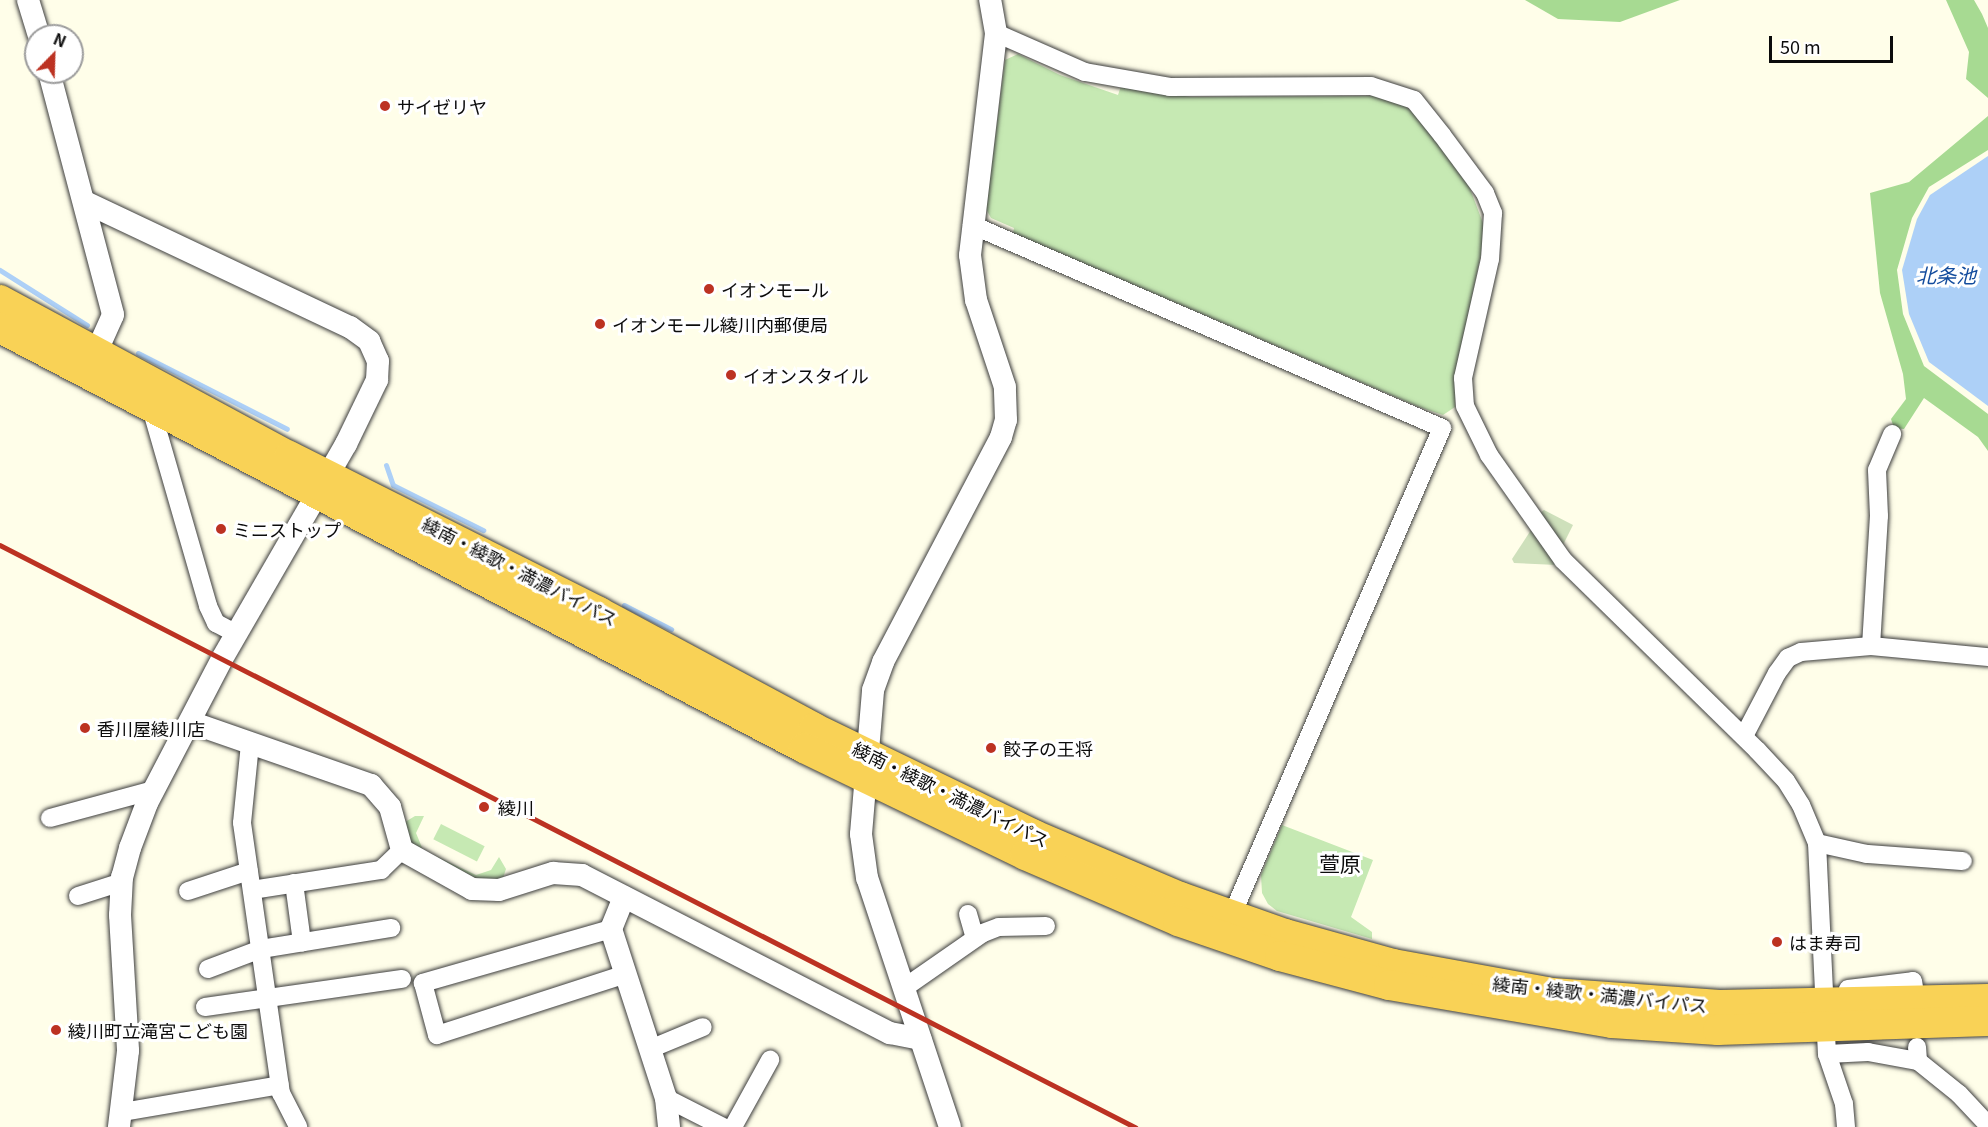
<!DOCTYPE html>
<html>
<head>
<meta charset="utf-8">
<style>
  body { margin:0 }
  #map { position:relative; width:1988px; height:1127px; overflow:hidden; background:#fffee9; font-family:Georgia,"Noto Sans JP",serif }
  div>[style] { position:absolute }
  .green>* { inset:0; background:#c6e9b3; transform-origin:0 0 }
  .forest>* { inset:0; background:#a7da92 }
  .cemetery>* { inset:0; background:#cee0bb }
  .water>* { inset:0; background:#add0f7 }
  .stream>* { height:5px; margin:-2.5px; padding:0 2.5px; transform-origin:2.5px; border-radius:2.5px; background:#add0f7 }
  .roads { filter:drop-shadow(0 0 2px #3e3e3e) drop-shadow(0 0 2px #3e3e3e) }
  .minor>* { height:18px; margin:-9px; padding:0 9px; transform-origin:9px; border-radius:9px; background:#fff }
  .tertiary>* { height:22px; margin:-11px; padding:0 11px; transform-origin:11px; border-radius:11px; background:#fff }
  .trunk>* { height:30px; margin:-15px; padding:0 15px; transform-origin:15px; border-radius:15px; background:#f9d256 }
  .rail>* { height:4.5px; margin:-2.25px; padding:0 2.25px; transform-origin:2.25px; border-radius:2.25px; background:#bc3222 }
  .dots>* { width:16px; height:16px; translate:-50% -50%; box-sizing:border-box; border:3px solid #fff; border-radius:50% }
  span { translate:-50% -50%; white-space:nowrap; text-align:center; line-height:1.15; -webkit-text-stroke:6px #fff; paint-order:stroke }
  .poi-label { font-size:18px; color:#0b0b0b }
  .left { translate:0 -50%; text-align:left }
  .street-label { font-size:18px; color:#0b0b0b }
  .water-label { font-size:20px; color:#134c9d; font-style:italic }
  .quarter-label { font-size:21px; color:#0b0b0b }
  .north { position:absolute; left:24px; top:24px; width:60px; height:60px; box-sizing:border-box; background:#fff; border:2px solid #9d9d9d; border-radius:50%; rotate:23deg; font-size:16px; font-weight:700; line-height:24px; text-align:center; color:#0b0b0b }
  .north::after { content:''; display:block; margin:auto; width:21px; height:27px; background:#bc3222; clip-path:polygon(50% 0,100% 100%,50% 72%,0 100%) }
  .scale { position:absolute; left:1769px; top:36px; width:124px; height:27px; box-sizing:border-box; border:3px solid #0b0b0b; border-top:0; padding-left:8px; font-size:18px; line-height:21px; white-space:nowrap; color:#0b0b0b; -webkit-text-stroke:4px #fff; paint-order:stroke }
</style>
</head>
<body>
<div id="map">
  <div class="green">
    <div style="clip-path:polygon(1018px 54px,1060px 75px,1118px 95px,1121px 86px,1191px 97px,1380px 96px,1400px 103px,1416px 114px,1469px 186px,1486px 231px,1458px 362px,1455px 407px,1443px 415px,1419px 407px,1013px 233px,1014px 228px,991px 218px,986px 209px,1005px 60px)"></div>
    <div style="clip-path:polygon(415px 816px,424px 816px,416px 833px,423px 850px,476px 875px,491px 870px,499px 857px,506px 869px,503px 878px,484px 884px,409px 844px,405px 822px)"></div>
    <div style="left:441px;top:824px;width:49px;height:17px;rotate:27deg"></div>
    <div style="clip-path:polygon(1282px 825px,1373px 860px,1351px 917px,1372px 932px,1372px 939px,1277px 911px,1268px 904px,1262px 893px,1261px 875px)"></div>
  </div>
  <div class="forest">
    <div style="clip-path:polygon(1525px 0,1680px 0,1620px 22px,1558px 19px)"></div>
    <div style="clip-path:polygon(1946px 0,1974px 0,1982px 14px,1988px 28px,1988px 98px,1966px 79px,1969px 52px)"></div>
    <div style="clip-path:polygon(1988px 116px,1988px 150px,1929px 187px,1912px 218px,1897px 270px,1903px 314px,1924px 366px,1988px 414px,1988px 451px,1978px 437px,1924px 398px,1904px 429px,1894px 428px,1891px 419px,1906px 399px,1903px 374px,1880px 293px,1870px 193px,1909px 182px)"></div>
  </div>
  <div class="cemetery">
    <div style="clip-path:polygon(1544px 510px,1573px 525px,1563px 545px,1540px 513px)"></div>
    <div style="clip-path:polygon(1531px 530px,1557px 565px,1514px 563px,1512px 559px)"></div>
  </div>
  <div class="water">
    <div style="clip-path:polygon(1988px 156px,1988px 406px,1929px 362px,1909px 314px,1902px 270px,1917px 219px,1930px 195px)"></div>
  </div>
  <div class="stream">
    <div style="left:0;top:270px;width:103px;rotate:32.3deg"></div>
    <div style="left:138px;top:353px;width:167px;rotate:27deg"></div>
    <div style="left:386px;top:465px;width:21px;rotate:71deg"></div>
    <div style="left:393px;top:485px;width:101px;rotate:26.6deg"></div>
    <div style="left:624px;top:605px;width:53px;rotate:27.1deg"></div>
  </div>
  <div class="roads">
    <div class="minor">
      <div style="left:996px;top:33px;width:97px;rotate:23.7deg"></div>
      <div style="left:1085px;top:72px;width:86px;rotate:10deg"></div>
      <div style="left:1170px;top:87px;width:201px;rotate:-0.3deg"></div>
      <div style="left:1371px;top:86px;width:45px;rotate:18deg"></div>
      <div style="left:1414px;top:100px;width:45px;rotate:51.3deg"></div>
      <div style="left:1442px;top:135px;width:72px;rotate:53.4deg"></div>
      <div style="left:1485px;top:193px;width:22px;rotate:68deg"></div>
      <div style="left:1493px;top:213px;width:46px;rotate:93.7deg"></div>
      <div style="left:1490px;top:259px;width:122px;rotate:102.8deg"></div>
      <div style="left:1463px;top:378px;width:28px;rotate:86deg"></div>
      <div style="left:1465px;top:406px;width:55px;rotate:63.9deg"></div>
      <div style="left:1489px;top:455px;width:128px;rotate:54.8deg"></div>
      <div style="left:1563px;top:560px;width:272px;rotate:44.4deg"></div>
      <div style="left:1757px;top:750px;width:42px;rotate:46.9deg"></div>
      <div style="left:1786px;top:781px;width:28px;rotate:58deg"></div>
      <div style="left:1801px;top:805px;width:41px;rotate:67.2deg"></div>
      <div style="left:1817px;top:843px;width:211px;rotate:87.3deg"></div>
      <div style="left:1827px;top:1054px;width:53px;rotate:71.2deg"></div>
      <div style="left:1844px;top:1104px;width:23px;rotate:85deg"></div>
      <div style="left:972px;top:225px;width:512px;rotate:23.36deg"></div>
      <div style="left:1442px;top:428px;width:530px;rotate:113.33deg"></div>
      <div style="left:151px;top:408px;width:206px;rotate:73.9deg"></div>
      <div style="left:208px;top:606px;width:19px;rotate:65deg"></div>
      <div style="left:216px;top:623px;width:24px;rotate:28deg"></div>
      <div style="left:1871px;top:646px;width:130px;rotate:-86.5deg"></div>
      <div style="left:1879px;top:516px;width:46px;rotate:-92.5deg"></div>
      <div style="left:1877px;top:470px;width:39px;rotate:-67deg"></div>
      <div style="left:1744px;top:736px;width:71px;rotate:-62.4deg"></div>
      <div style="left:1777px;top:673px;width:19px;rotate:-54deg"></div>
      <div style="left:1788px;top:658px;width:14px;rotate:-25deg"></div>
      <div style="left:1801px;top:652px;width:70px;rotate:-4.9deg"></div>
      <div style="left:1871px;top:646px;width:118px;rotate:5.4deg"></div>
      <div style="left:250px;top:744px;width:79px;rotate:95.8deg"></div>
      <div style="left:242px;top:823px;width:273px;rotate:81.8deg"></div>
      <div style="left:281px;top:1093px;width:38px;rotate:63deg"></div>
      <div style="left:50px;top:818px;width:108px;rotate:-15.1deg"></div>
      <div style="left:1817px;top:843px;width:51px;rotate:12.4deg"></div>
      <div style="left:1867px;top:854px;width:96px;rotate:4.2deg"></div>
      <div style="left:294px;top:883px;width:60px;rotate:82.3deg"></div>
      <div style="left:252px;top:890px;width:131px;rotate:-8.8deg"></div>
      <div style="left:381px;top:870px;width:29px;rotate:-44deg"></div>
      <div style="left:188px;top:891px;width:64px;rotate:-18.2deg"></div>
      <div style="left:78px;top:896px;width:46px;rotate:-17.7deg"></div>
      <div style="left:968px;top:914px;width:25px;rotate:74deg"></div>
      <div style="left:611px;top:929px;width:196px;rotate:164deg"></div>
      <div style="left:423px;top:983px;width:54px;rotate:74.9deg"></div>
      <div style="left:437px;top:1035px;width:199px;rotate:-17.9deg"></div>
      <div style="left:208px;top:969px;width:57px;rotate:-20.7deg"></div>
      <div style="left:261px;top:949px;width:132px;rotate:-9.2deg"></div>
      <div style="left:904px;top:988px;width:96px;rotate:-34.8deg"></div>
      <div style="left:983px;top:933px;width:17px;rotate:-21deg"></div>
      <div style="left:999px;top:927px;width:47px;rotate:-1.2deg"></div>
      <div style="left:1848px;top:989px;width:65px;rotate:-7deg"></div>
      <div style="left:1913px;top:981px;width:6px;rotate:81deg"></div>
      <div style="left:205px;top:1007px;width:199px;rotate:-8.1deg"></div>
      <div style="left:650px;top:1049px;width:57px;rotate:-22.5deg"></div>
      <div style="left:1827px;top:1054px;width:41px;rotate:-2.8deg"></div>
      <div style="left:1868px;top:1052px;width:51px;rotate:10.2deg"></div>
      <div style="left:1918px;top:1061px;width:14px;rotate:-94deg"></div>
      <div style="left:1918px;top:1061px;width:53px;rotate:38.8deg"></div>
      <div style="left:1959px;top:1094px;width:42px;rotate:46.9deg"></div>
      <div style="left:666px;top:1098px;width:64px;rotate:27deg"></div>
      <div style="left:122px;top:1112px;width:160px;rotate:-9.7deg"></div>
      <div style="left:733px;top:1127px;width:77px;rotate:-61.1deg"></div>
    </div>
    <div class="tertiary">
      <div style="left:28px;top:0;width:38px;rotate:73deg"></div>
      <div style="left:49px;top:72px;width:251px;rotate:75.2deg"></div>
      <div style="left:113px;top:315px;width:42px;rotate:114.1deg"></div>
      <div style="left:85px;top:202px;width:293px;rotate:25.3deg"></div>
      <div style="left:350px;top:327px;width:24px;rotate:36deg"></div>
      <div style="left:369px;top:341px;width:22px;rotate:66deg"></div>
      <div style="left:378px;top:361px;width:19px;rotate:93deg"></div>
      <div style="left:377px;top:380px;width:71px;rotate:115.8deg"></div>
      <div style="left:346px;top:444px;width:248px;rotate:120deg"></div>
      <div style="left:222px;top:659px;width:162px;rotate:117.5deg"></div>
      <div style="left:147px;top:803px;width:48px;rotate:110.7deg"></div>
      <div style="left:130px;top:848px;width:30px;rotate:105deg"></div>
      <div style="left:122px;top:877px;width:38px;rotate:93deg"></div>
      <div style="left:120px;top:915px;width:136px;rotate:86.6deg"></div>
      <div style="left:128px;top:1051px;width:77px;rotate:96.8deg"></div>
      <div style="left:190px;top:722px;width:192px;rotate:19.2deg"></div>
      <div style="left:371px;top:785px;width:29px;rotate:49deg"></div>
      <div style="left:390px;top:807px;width:45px;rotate:74.4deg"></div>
      <div style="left:402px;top:850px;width:80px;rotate:29.1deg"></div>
      <div style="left:472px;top:889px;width:27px;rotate:2deg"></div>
      <div style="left:499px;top:890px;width:57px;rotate:-17.5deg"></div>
      <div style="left:553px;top:873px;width:29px;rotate:4deg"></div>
      <div style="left:582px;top:875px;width:346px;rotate:27.2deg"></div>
      <div style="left:890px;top:1033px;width:31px;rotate:11deg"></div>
      <div style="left:624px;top:897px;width:35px;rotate:112deg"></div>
      <div style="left:611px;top:929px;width:178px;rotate:72deg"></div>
      <div style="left:666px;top:1098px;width:29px;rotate:84deg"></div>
      <div style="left:950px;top:1127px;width:262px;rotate:-108.4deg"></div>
      <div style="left:867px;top:878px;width:44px;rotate:-97.8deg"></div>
      <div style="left:861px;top:834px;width:144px;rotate:-85.2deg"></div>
      <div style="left:873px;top:690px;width:30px;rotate:-70deg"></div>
      <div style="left:883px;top:662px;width:254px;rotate:-62.3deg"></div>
      <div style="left:1001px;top:437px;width:18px;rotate:-74deg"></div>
      <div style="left:1006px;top:420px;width:33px;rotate:-92deg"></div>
      <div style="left:1005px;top:387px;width:92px;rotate:-108.4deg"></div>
      <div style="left:976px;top:300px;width:45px;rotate:-97.6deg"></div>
      <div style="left:970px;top:255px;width:224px;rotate:-83.3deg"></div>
      <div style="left:996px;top:33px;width:34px;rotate:-100deg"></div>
    </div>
    <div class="trunk">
      <div style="left:0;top:300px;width:328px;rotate:28.4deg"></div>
      <div style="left:289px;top:456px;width:347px;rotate:26.7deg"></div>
      <div style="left:599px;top:612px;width:244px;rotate:28.3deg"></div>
      <div style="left:814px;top:728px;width:245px;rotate:25.9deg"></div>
      <div style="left:1034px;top:835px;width:159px;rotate:23deg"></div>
      <div style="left:1180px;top:897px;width:111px;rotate:19.4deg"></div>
      <div style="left:1285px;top:934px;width:112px;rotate:15.5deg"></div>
      <div style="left:1393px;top:964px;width:162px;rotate:10.3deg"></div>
      <div style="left:1552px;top:993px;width:168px;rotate:4.1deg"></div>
      <div style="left:1720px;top:1005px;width:268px;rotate:-1.3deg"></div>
      <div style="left:0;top:328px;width:907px;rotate:27.58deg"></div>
      <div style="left:804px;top:748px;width:246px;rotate:25.8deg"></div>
      <div style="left:1025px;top:855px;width:167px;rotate:23.3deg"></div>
      <div style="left:1178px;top:921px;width:108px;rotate:18.9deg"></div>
      <div style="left:1280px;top:956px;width:113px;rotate:14.9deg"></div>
      <div style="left:1389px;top:985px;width:226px;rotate:9.7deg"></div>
      <div style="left:1612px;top:1023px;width:106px;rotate:3.8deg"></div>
      <div style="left:1718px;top:1030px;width:270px;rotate:-1.9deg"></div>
    </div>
  </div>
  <div class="rail">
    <div style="left:0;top:545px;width:1276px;rotate:27.15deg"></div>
  </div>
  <div class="dots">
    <div style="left:385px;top:106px;background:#bc3222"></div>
    <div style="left:709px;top:289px;background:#bc3222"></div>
    <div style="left:600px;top:324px;background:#bc3222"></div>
    <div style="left:731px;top:375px;background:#bc3222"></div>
    <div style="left:221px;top:529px;background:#bc3222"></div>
    <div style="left:85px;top:728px;background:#bc3222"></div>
    <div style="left:991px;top:748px;background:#bc3222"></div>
    <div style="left:484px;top:807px;background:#bc3222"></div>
    <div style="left:1777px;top:942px;background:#bc3222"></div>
    <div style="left:56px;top:1030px;background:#bc3222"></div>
  </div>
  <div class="poi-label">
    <span class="left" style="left:397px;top:106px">サイゼリヤ</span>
    <span class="left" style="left:721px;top:289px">イオンモール</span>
    <span class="left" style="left:612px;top:324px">イオンモール綾川内郵便局</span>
    <span class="left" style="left:743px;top:375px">イオンスタイル</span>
    <span class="left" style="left:233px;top:529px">ミニストップ</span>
    <span class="left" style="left:97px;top:728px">香川屋綾川店</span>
    <span class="left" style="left:1003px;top:748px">餃子の王将</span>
    <span class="left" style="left:498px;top:807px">綾川</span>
    <span class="left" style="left:1789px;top:942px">はま寿司</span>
    <span class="left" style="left:68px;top:1030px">綾川町立滝宮こども園</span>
  </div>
  <div class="street-label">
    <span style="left:520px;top:571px;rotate:27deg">綾南・綾歌・満濃バイパス</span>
    <span style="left:951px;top:794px;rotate:26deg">綾南・綾歌・満濃バイパス</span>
    <span style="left:1600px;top:994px;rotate:6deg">綾南・綾歌・満濃バイパス</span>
  </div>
  <div class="water-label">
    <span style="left:1946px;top:274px">北条池</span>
  </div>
  <div class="quarter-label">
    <span style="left:1340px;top:863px">萱原</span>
  </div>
  <div class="north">N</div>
  <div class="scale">50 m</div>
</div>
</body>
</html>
